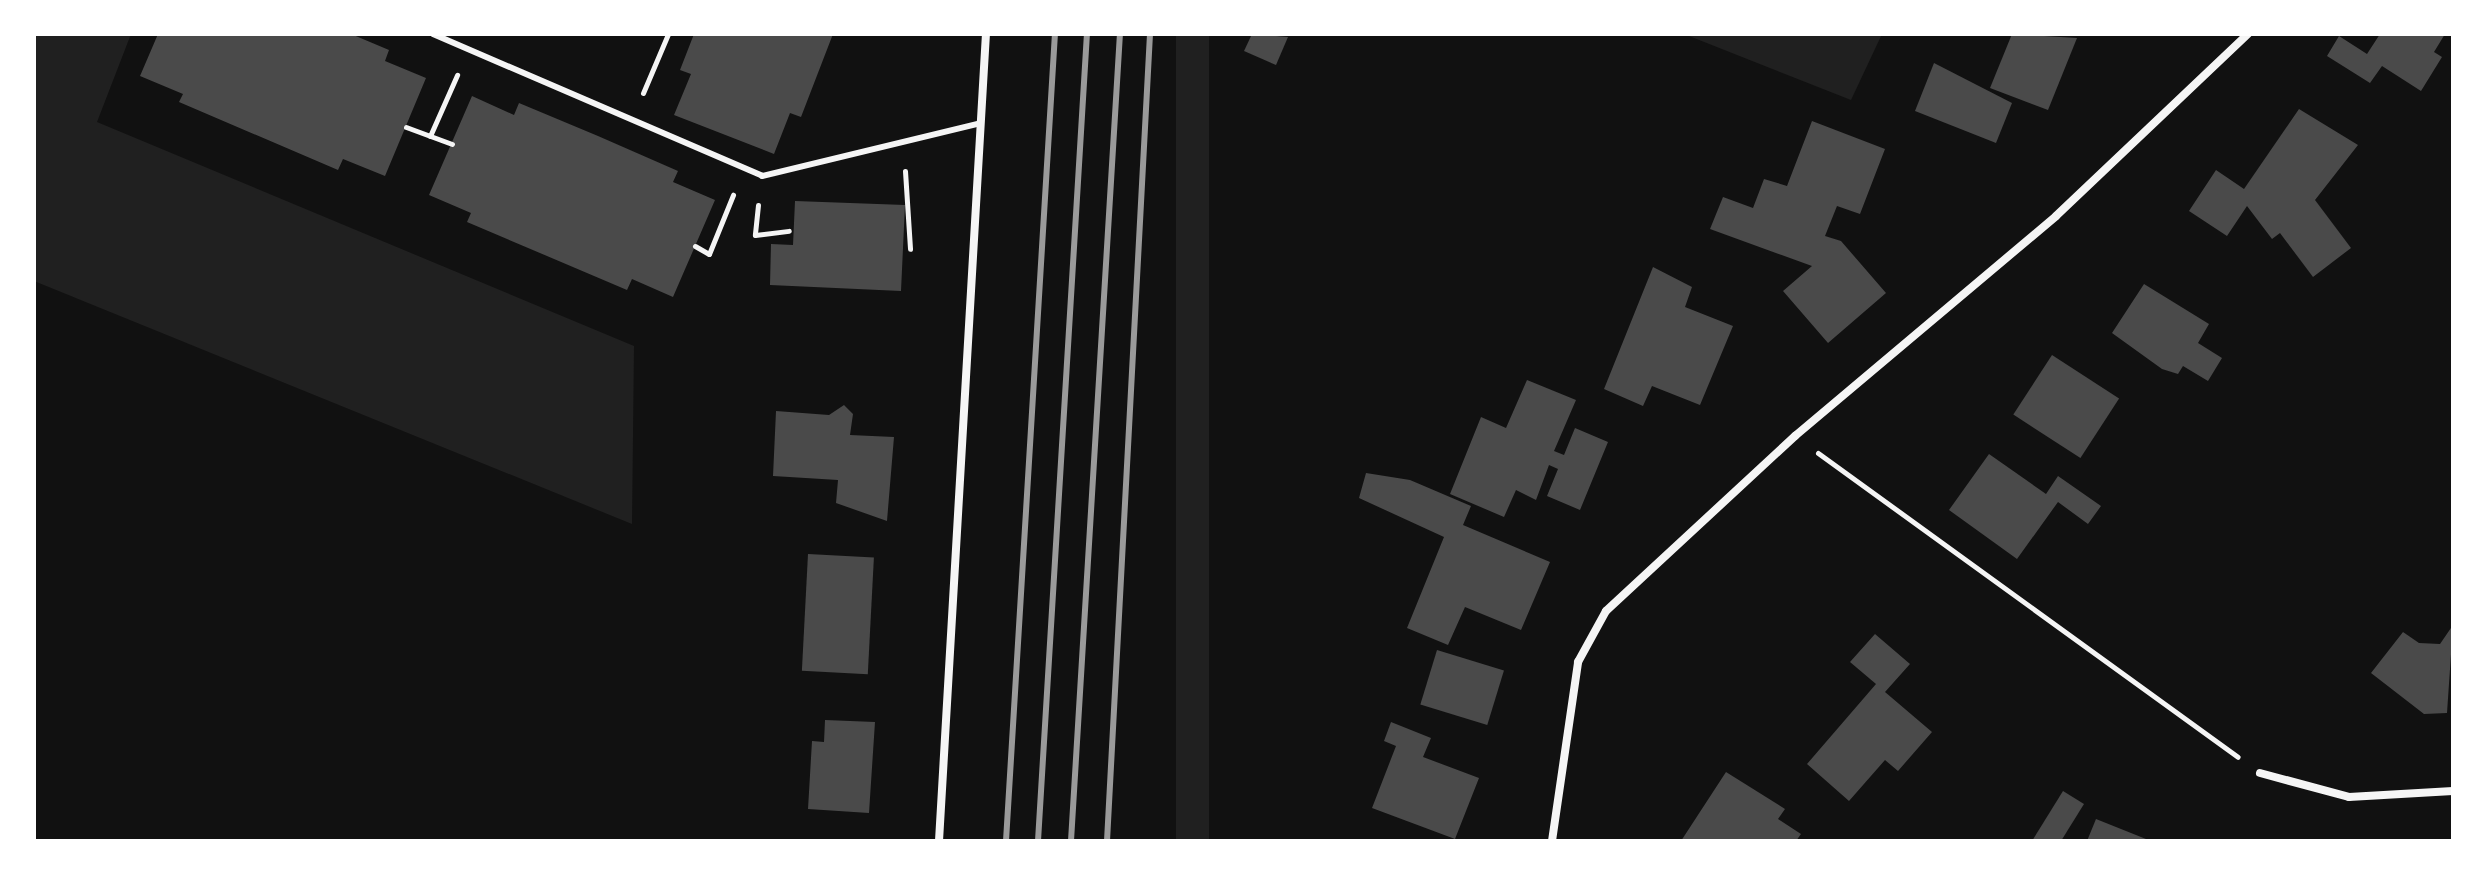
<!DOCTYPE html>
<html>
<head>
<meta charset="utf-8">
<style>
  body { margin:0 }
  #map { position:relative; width:2487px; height:875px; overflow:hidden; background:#111; font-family:Quicksand,sans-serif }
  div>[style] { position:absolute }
  .green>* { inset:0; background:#202020; transform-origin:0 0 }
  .building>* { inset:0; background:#4a4a4a; transform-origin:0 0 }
  .path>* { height:5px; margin:-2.5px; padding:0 2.5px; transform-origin:2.5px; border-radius:2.5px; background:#f5f5f5 }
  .service>* { height:6px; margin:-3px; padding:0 3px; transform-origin:3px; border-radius:3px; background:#f5f5f5 }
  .minor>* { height:8px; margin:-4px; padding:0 4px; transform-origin:4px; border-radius:4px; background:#f5f5f5 }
  .rail>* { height:6px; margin:-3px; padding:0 3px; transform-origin:3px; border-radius:3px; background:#9a9a9a }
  span { translate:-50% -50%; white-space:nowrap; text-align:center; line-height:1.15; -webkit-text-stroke:6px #fff; paint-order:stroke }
  .frame { position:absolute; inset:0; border:36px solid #fff; pointer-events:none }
</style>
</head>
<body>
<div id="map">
  <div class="green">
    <div style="clip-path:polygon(34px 34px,131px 34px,97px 122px,634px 346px,632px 524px,34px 281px)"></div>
    <div style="left:1176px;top:34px;width:33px;height:808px"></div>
    <div style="clip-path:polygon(1684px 34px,1882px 34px,1851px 100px)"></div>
  </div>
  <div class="building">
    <div style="clip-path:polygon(158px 34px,351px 34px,389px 50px,385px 61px,426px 78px,385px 176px,343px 159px,338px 170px,179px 102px,183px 94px,140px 76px)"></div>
    <div style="clip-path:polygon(694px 34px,833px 34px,801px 117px,790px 113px,774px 154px,674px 115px,691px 74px,680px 70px)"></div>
    <div style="clip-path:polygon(1252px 34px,1288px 37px,1276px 65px,1244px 51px)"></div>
    <div style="clip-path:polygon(2012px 34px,2077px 38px,2048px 110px,1990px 88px)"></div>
    <div style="clip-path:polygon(2380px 34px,2445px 34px,2434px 52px,2442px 57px,2421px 91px,2382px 66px,2370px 83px,2327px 56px,2339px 36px,2367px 54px)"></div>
    <div style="clip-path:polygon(1934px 63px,2012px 103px,1996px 143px,1915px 111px)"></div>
    <div style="clip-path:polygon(472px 96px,514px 115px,519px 103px,598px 136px,678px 171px,673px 182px,715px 200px,673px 297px,632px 279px,627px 290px,467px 222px,471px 213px,429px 195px)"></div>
    <div style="clip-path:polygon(2299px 109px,2358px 145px,2315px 200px,2351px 248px,2313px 277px,2280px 233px,2272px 239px,2247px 206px,2227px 236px,2189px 211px,2216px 170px,2244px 189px)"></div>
    <div style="clip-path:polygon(1812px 121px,1885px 149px,1860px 214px,1837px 206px,1825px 236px,1841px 241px,1886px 293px,1828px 343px,1783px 291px,1812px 266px,1710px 229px,1723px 197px,1753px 208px,1764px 179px,1787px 186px)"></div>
    <div style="clip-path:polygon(795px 201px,905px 205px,901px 291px,770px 285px,771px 244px,793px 245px)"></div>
    <div style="clip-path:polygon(1653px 267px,1692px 287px,1685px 307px,1733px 326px,1700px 405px,1652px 386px,1643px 406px,1604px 389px)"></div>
    <div style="clip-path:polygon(2144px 284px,2209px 324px,2198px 343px,2222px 358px,2208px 381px,2183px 366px,2178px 374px,2162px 369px,2112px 333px)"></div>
    <div style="left:2052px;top:355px;width:80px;height:71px;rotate:33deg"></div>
    <div style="clip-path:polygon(1527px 380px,1576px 400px,1554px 451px,1564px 455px,1575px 428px,1608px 442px,1580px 510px,1547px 496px,1558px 469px,1549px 465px,1536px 500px,1516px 490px,1504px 517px,1450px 494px,1481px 417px,1506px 428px)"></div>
    <div style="clip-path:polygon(844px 405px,853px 414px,850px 435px,894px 437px,887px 521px,836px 503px,838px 480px,773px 476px,776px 411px,829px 415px)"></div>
    <div style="clip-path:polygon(1989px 454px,2046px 494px,2058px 476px,2101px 506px,2088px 524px,2058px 502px,2017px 559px,1949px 510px)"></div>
    <div style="clip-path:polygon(1366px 473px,1410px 480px,1471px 506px,1463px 525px,1550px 562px,1521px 630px,1465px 607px,1448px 645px,1407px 628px,1444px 537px,1359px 498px)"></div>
    <div style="left:808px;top:554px;width:66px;height:117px;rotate:3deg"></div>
    <div style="clip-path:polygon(2453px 625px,2447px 713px,2424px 714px,2371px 673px,2403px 632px,2419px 643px,2440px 644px)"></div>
    <div style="clip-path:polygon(1875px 634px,1910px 664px,1885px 692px,1932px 732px,1898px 771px,1885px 760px,1849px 801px,1807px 764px,1876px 684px,1850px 662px)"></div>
    <div style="left:1437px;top:650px;width:70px;height:57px;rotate:17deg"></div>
    <div style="clip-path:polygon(825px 720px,875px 722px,869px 813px,808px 809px,812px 741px,824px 742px)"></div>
    <div style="clip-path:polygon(1391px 722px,1431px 738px,1423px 757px,1479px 778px,1455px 839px,1372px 808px,1396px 746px,1384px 741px)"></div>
    <div style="clip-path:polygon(1726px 772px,1785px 809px,1778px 819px,1801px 834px,1796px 841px,1681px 841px)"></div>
    <div style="clip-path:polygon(2063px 791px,2084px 804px,2061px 841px,2032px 841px)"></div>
    <div style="clip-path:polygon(2096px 819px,2151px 841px,2087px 841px)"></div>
  </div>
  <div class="path">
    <div style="left:643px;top:93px;width:64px;rotate:-67deg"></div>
    <div style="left:406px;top:127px;width:49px;rotate:20.3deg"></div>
    <div style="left:430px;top:136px;width:67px;rotate:-66.1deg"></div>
    <div style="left:905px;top:171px;width:78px;rotate:86.3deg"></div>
    <div style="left:758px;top:205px;width:30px;rotate:96deg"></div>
    <div style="left:755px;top:235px;width:34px;rotate:-7deg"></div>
    <div style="left:695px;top:246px;width:16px;rotate:30deg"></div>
    <div style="left:709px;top:254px;width:64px;rotate:-67.9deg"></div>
    <div style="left:1818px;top:453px;width:518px;rotate:35.9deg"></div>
  </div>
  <div class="service">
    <div style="left:433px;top:34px;width:358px;rotate:23.3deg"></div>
    <div style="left:762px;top:176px;width:225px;rotate:-13.6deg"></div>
  </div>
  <div class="minor">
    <div style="left:2260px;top:773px;width:92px;rotate:15.1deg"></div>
    <div style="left:2349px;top:797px;width:104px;rotate:-3.3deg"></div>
    <div style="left:939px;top:841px;width:808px;rotate:-86.67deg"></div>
    <div style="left:1552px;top:841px;width:181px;rotate:-81.7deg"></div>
    <div style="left:1578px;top:662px;width:58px;rotate:-61.2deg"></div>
    <div style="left:1606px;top:611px;width:258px;rotate:-42.8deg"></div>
    <div style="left:1795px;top:436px;width:341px;rotate:-40.1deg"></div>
    <div style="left:2056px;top:216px;width:265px;rotate:-43.5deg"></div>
  </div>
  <div class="rail">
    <div style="left:1006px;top:841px;width:808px;rotate:-86.53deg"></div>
    <div style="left:1038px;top:841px;width:808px;rotate:-86.53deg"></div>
    <div style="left:1071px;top:841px;width:808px;rotate:-86.53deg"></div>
    <div style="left:1107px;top:841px;width:808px;rotate:-86.95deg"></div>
  </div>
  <div class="frame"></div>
</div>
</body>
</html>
